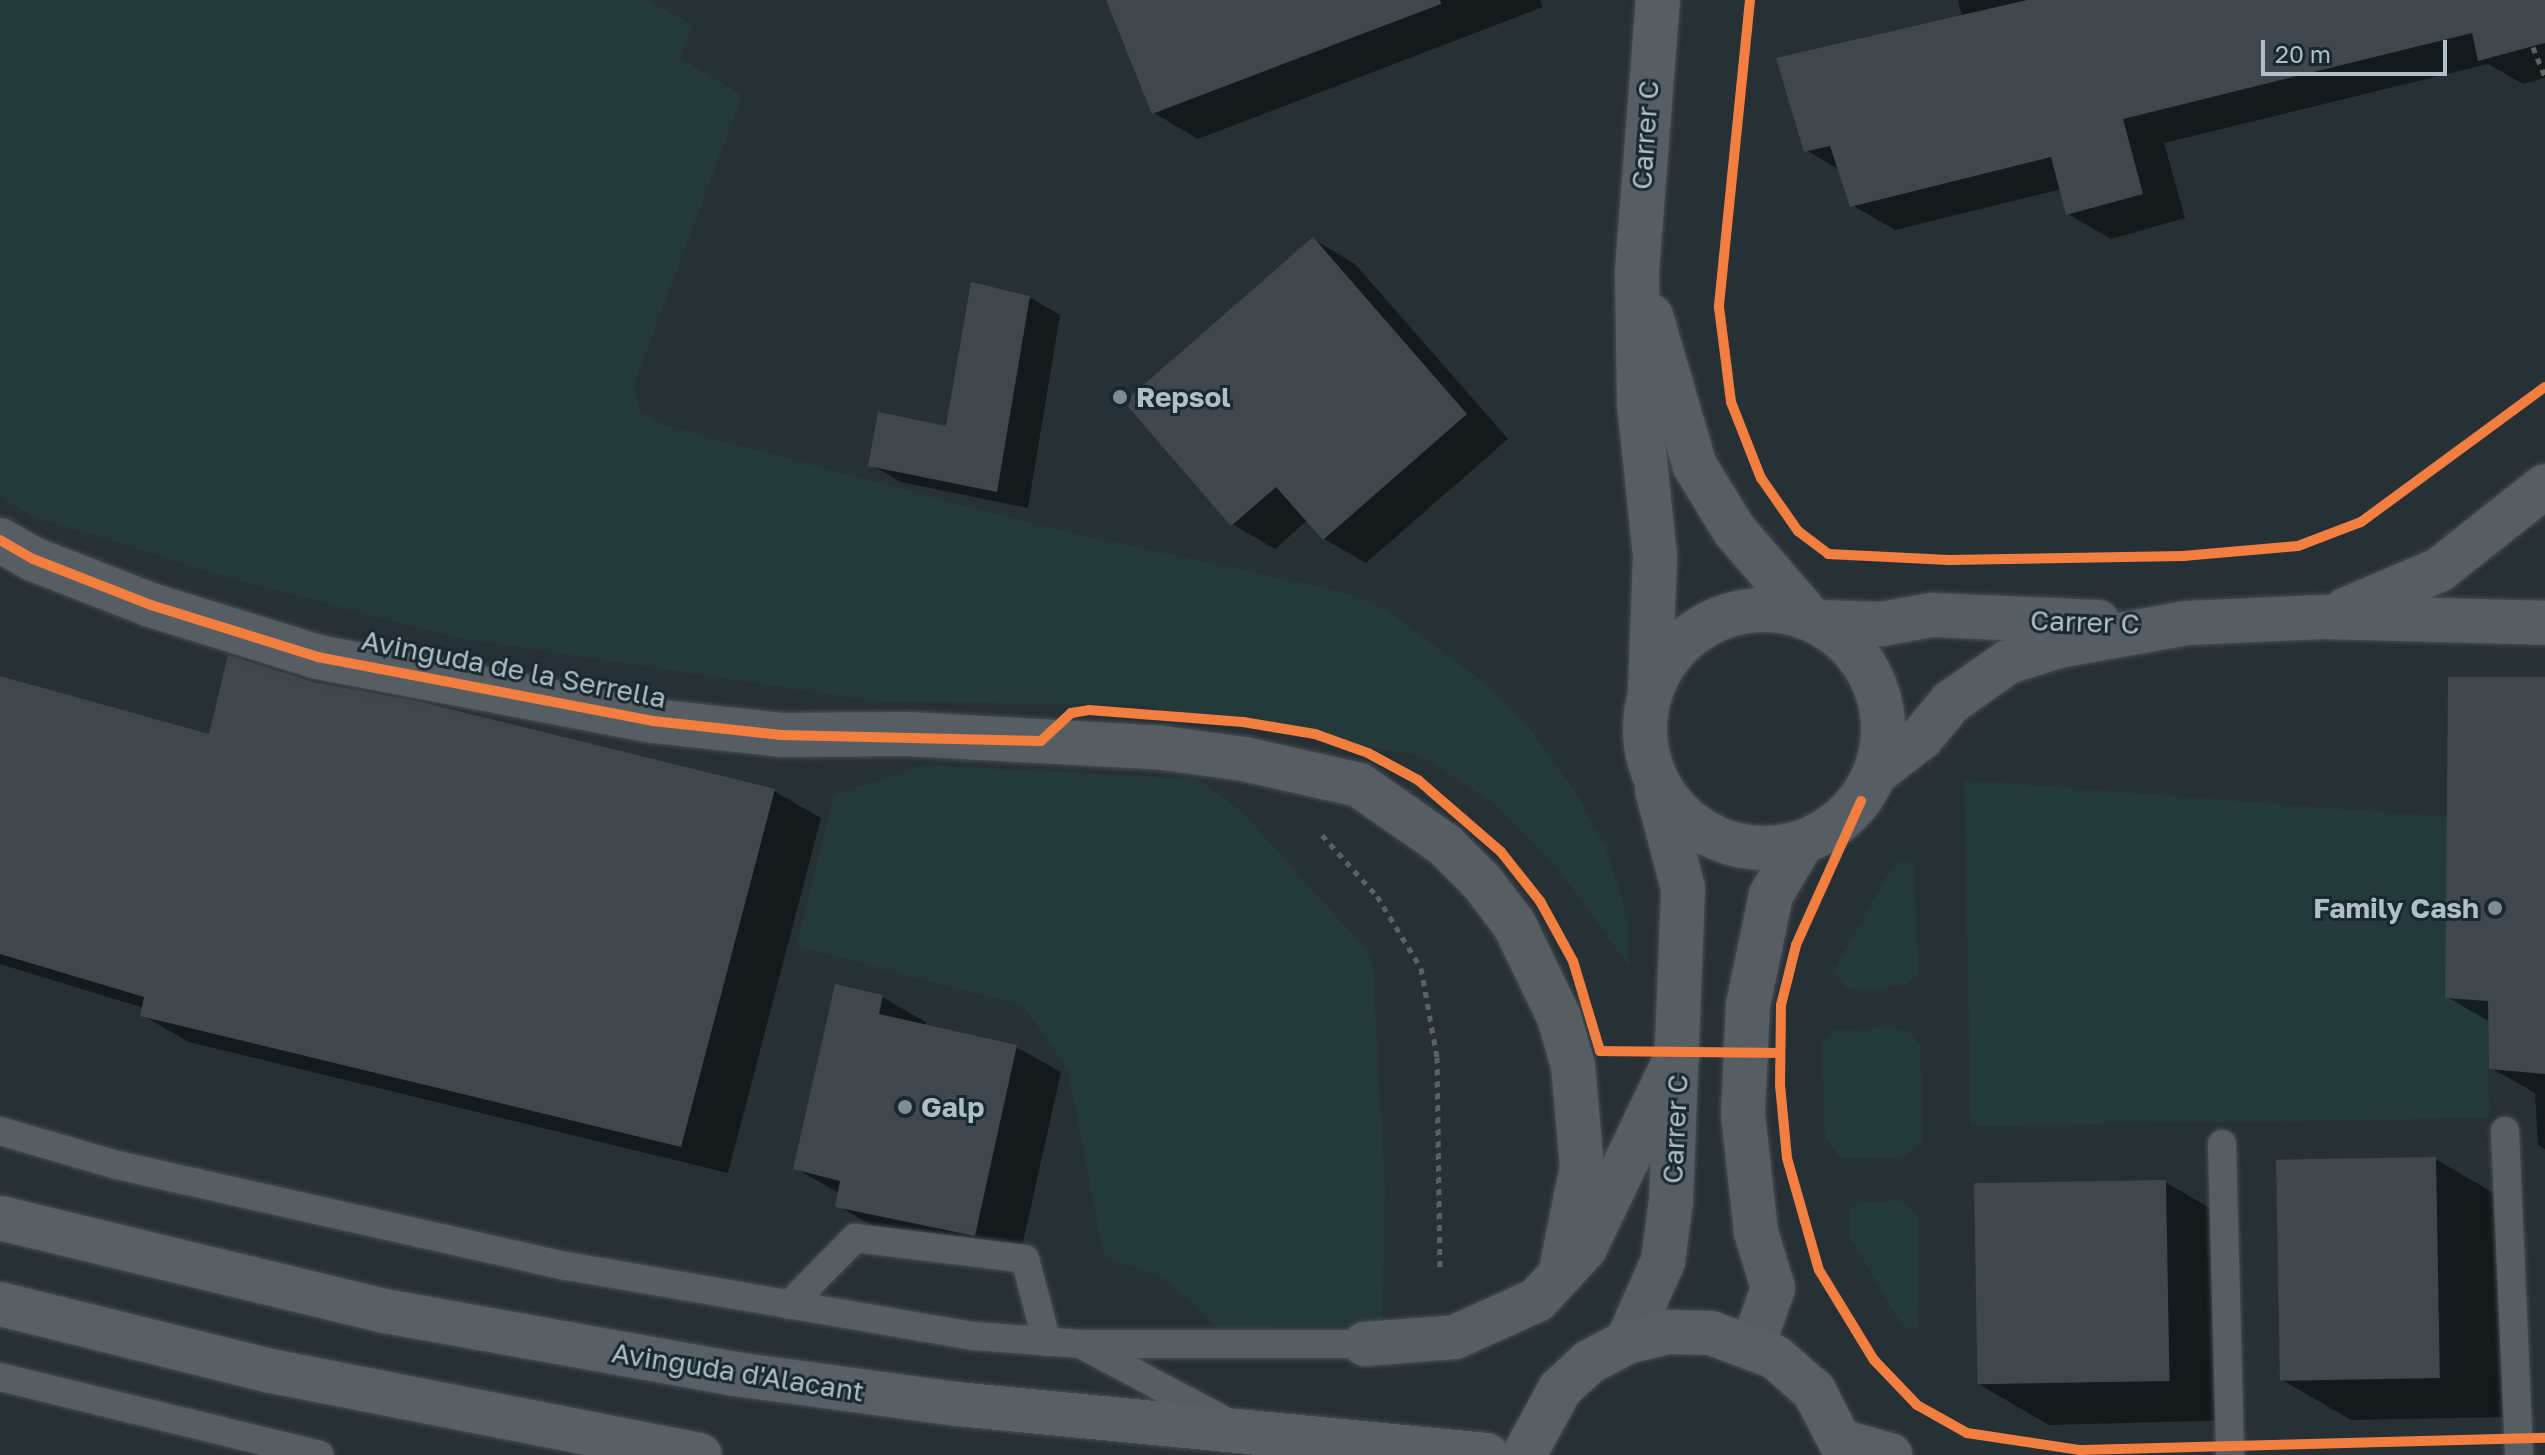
<!DOCTYPE html>
<html>
<head>
<meta charset="utf-8">
<style>
  body { margin:0 }
  #map { position:relative; width:2545px; height:1455px; overflow:hidden; background:#273035; font-family:"Golos Text",sans-serif }
  div>[style] { position:absolute }
  .green>* { inset:0; background:#243a39 }
  .shadow>* { inset:0; background:#0007 }
  .building>* { inset:0; background:#3f474c; transform-origin:0 0 }
  .path>* { height:5px; margin-top:-2.5px; transform-origin:0; background:repeating-linear-gradient(90deg,#5a6266 0 6px,transparent 0 12px) }
  .roads { filter:drop-shadow(0 0 2px #454c50) drop-shadow(0 0 2px #454c50) }
  .service>* { height:28px; margin:-14px; padding:0 14px; transform-origin:14px; border-radius:14px; background:#575e63 }
  .minor>* { height:44px; margin:-22px; padding:0 22px; transform-origin:22px; border-radius:22px; background:#575e63 }
  .tertiary>* { height:44px; margin:-22px; padding:0 22px; transform-origin:22px; border-radius:22px; background:#575e63 }
  .tertiary>.ring { margin:-22px; padding:0; box-sizing:content-box; background:none; border:44px solid #575e63; border-radius:50% }
  .primary>* { height:44px; margin:-22px; padding:0 22px; transform-origin:22px; border-radius:22px; background:#596065 }
  .cycleway>* { height:10px; margin:-5px; padding:0 5px; transform-origin:5px; border-radius:5px; background:#f27e40 }
  .dots>* { width:22px; height:22px; translate:-50% -50%; box-sizing:border-box; border:4px solid #1a2830; border-radius:50% }
  span { translate:-50% -50%; white-space:nowrap; text-align:center; line-height:1.15; -webkit-text-stroke:6px #1a2830; paint-order:stroke }
  .street-label { font-size:28px; color:#b0bec7 }
  .poi-label { font-size:28px; color:#b0bec7; font-weight:700 }
  .left { translate:0 -50%; text-align:left }
  .right { translate:-100% -50%; text-align:right }
  .scale { position:absolute; left:2261px; top:40px; width:186px; height:36px; box-sizing:border-box; border:4px solid #b0bec7; border-top:0; padding-left:10px; font-size:24px; line-height:28px; white-space:nowrap; color:#b0bec7; -webkit-text-stroke:6px #1a2830; paint-order:stroke }
</style>
</head>
<body>
<div id="map">
  <div class="green">
    <div style="clip-path:polygon(0 0,646px 0,693px 25px,679px 58px,742px 95px,634px 384px,640px 413px,667px 426px,1045px 527px,1344px 592px,1387px 610px,1482px 681px,1531px 730px,1578px 796px,1605px 846px,1628px 918px,1629px 966px,1563px 875px,1495px 804px,1421px 756px,1139px 705px,882px 702px,458px 638px,230px 578px,32px 516px,0 497px)"></div>
    <div style="clip-path:polygon(925px 765px,1198px 779px,1242px 812px,1372px 956px,1385px 1189px,1382px 1325px,1218px 1328px,1167px 1280px,1104px 1256px,1068px 1070px,1024px 1006px,797px 946px,834px 795px)"></div>
    <div style="clip-path:polygon(1964px 780px,2447px 817px,2445px 998px,2488px 1001px,2489px 1118px,1971px 1126px)"></div>
    <div style="clip-path:polygon(1909px 860px,1914px 869px,1918px 974px,1906px 984px,1879px 989px,1846px 988px,1834px 971px,1887px 876px,1898px 861px)"></div>
    <div style="clip-path:polygon(1894px 1027px,1911px 1033px,1920px 1047px,1923px 1141px,1904px 1157px,1840px 1158px,1825px 1136px,1822px 1045px,1833px 1030px)"></div>
    <div style="clip-path:polygon(1900px 1200px,1918px 1216px,1917px 1328px,1903px 1327px,1850px 1237px,1849px 1210px,1860px 1203px)"></div>
  </div>
  <div class="shadow">
    <div style="clip-path:polygon(1109px 0,1540px 0,1543px 7px,1198px 139px,1154px 113px)"></div>
    <div style="clip-path:polygon(1958px 0,2545px 0,2545px 78px,2523px 84px,2488px 64px,2164px 143px,2185px 218px,2111px 239px,2068px 214px,2062px 189px,1895px 230px,1852px 205px,1841px 171px,1806px 150px,1962px 17px)"></div>
    <div style="clip-path:polygon(1313px 239px,1355px 264px,1508px 439px,1366px 563px,1324px 539px,1308px 520px,1275px 549px,1232px 524px)"></div>
    <div style="clip-path:polygon(1029px 297px,1060px 315px,1028px 508px,901px 482px,870px 464px,948px 428px)"></div>
    <div style="clip-path:polygon(0 678px,210px 736px,313px 684px,774px 791px,821px 818px,728px 1173px,189px 1042px,142px 1015px,144px 1008px,0 964px)"></div>
    <div style="clip-path:polygon(2545px 678px,2545px 1149px,2538px 1145px,2535px 1093px,2491px 1068px,2490px 1022px,2447px 997px)"></div>
    <div style="clip-path:polygon(882px 997px,926px 1022px,925px 1027px,1016px 1047px,1061px 1072px,1019px 1260px,881px 1231px,837px 1205px,839px 1193px,795px 1168px)"></div>
    <div style="clip-path:polygon(2435px 1159px,2504px 1199px,2506px 1417px,2351px 1420px,2282px 1380px)"></div>
    <div style="clip-path:polygon(2165px 1182px,2234px 1222px,2240px 1420px,2049px 1425px,1980px 1385px)"></div>
  </div>
  <div class="building">
    <div style="clip-path:polygon(1106px 0,1440px 0,1441px 4px,1152px 114px)"></div>
    <div style="clip-path:polygon(2027px 0,2545px 0,2545px 43px,2478px 61px,2472px 33px,2123px 119px,2143px 194px,2066px 215px,2051px 157px,1850px 207px,1830px 146px,1804px 152px,1776px 58px)"></div>
    <div style="clip-path:polygon(1313px 237px,1467px 414px,1323px 540px,1276px 487px,1231px 526px,1124px 402px)"></div>
    <div style="clip-path:polygon(971px 282px,1030px 296px,997px 492px,868px 466px,878px 412px,946px 426px)"></div>
    <div style="clip-path:polygon(228px 655px,313px 682px,417px 701px,775px 789px,681px 1147px,140px 1016px,144px 997px,0 954px,0 676px,209px 734px)"></div>
    <div style="clip-path:polygon(2448px 677px,2545px 677px,2545px 1074px,2489px 1069px,2488px 1001px,2445px 998px)"></div>
    <div style="clip-path:polygon(835px 984px,883px 995px,879px 1014px,1017px 1045px,975px 1236px,835px 1207px,840px 1181px,793px 1169px)"></div>
    <div style="left:2436px;top:1157px;width:221px;height:160px;rotate:89deg"></div>
    <div style="left:2166px;top:1180px;width:201px;height:192px;rotate:89deg"></div>
  </div>
  <div class="path">
    <div style="left:2533px;top:47px;width:31px;rotate:68deg"></div>
    <div style="left:1726px;top:365px;width:58px;rotate:-96.9deg"></div>
    <div style="left:1719px;top:307px;width:309px;rotate:-84.2deg"></div>
    <div style="left:1828px;top:554px;width:90px;rotate:3.2deg"></div>
    <div style="left:2004px;top:559px;width:179px;rotate:-1deg"></div>
    <div style="left:2183px;top:556px;width:115px;rotate:-5deg"></div>
    <div style="left:2298px;top:546px;width:67px;rotate:-20.9deg"></div>
    <div style="left:2361px;top:522px;width:228px;rotate:-36.3deg"></div>
    <div style="left:1322px;top:835px;width:82px;rotate:48deg"></div>
    <div style="left:1377px;top:896px;width:84px;rotate:58.6deg"></div>
    <div style="left:1421px;top:968px;width:90px;rotate:79.8deg"></div>
    <div style="left:1437px;top:1057px;width:210px;rotate:89.2deg"></div>
  </div>
  <div class="roads">
    <div class="service">
      <div style="left:0;top:1131px;width:122px;rotate:16.2deg"></div>
      <div style="left:117px;top:1165px;width:461px;rotate:12.7deg"></div>
      <div style="left:567px;top:1266px;width:413px;rotate:9.8deg"></div>
      <div style="left:974px;top:1336px;width:106px;rotate:4.3deg"></div>
      <div style="left:1080px;top:1344px;width:285px"></div>
      <div style="left:2505px;top:1131px;width:324px;rotate:87.5deg"></div>
      <div style="left:2222px;top:1144px;width:311px;rotate:88.5deg"></div>
      <div style="left:789px;top:1305px;width:94px;rotate:-45.4deg"></div>
      <div style="left:855px;top:1238px;width:171px;rotate:7deg"></div>
      <div style="left:1025px;top:1259px;width:86px;rotate:75.2deg"></div>
      <div style="left:1082px;top:1345px;width:166px;rotate:28deg"></div>
      <div style="left:0;top:1377px;width:329px;rotate:13.7deg"></div>
    </div>
    <div class="minor">
      <div style="left:0;top:540px;width:38px;rotate:30deg"></div>
      <div style="left:33px;top:559px;width:127px;rotate:21.3deg"></div>
      <div style="left:151px;top:605px;width:175px;rotate:17.3deg"></div>
      <div style="left:318px;top:657px;width:341px;rotate:10.8deg"></div>
      <div style="left:653px;top:721px;width:129px;rotate:6.2deg"></div>
      <div style="left:781px;top:735px;width:127px;rotate:-0.5deg"></div>
      <div style="left:908px;top:734px;width:255px;rotate:3.1deg"></div>
      <div style="left:1163px;top:748px;width:82px;rotate:7.7deg"></div>
      <div style="left:1244px;top:759px;width:118px;rotate:12.7deg"></div>
      <div style="left:1359px;top:785px;width:105px;rotate:34.9deg"></div>
      <div style="left:1445px;top:845px;width:52px;rotate:45deg"></div>
      <div style="left:1482px;top:882px;width:53px;rotate:52.7deg"></div>
      <div style="left:1514px;top:924px;width:103px;rotate:64.2deg"></div>
      <div style="left:1559px;top:1017px;width:51px;rotate:74.1deg"></div>
      <div style="left:1573px;top:1066px;width:101px;rotate:84.9deg"></div>
      <div style="left:1582px;top:1167px;width:110px;rotate:101.5deg"></div>
      <div style="left:2345px;top:610px;width:102px;rotate:-23.1deg"></div>
      <div style="left:2439px;top:570px;width:135px;rotate:-38.4deg"></div>
      <div style="left:1818px;top:622px;width:64px;rotate:1.8deg"></div>
      <div style="left:1882px;top:624px;width:51px;rotate:-10.2deg"></div>
      <div style="left:1932px;top:615px;width:166px;rotate:2.4deg"></div>
      <div style="left:1878px;top:771px;width:56px;rotate:-37.7deg"></div>
      <div style="left:1922px;top:737px;width:45px;rotate:-50.4deg"></div>
      <div style="left:1951px;top:702px;width:70px;rotate:-35.1deg"></div>
      <div style="left:2008px;top:662px;width:52px;rotate:-17.7deg"></div>
      <div style="left:2058px;top:646px;width:131px;rotate:-10.1deg"></div>
      <div style="left:2187px;top:623px;width:136px;rotate:-2.5deg"></div>
      <div style="left:2323px;top:617px;width:222px;rotate:1.5deg"></div>
      <div style="left:1365px;top:1344px;width:90px;rotate:-4.4deg"></div>
      <div style="left:1455px;top:1337px;width:90px;rotate:-24.3deg"></div>
      <div style="left:1537px;top:1300px;width:71px;rotate:-47.3deg"></div>
      <div style="left:1585px;top:1248px;width:215px;rotate:-64.4deg"></div>
    </div>
    <div class="tertiary">
      <div style="left:1651px;top:316px;width:156px;rotate:73.7deg"></div>
      <div style="left:1695px;top:466px;width:75px;rotate:58.6deg"></div>
      <div style="left:1734px;top:530px;width:115px;rotate:49.2deg"></div>
      <div class="ring" style="left:1645px;top:610px;width:194px;height:194px"></div>
      <div style="left:1650px;top:688px;width:132px;rotate:-87.8deg"></div>
      <div style="left:1655px;top:556px;width:154px;rotate:-96deg"></div>
      <div style="left:1639px;top:403px;width:132px;rotate:-90.9deg"></div>
      <div style="left:1637px;top:271px;width:272px;rotate:-85.6deg"></div>
      <div style="left:1627px;top:1342px;width:89px;rotate:-66deg"></div>
      <div style="left:1663px;top:1261px;width:61px;rotate:-82.4deg"></div>
      <div style="left:1671px;top:1201px;width:313px;rotate:-87.8deg"></div>
      <div style="left:1683px;top:888px;width:101px;rotate:-104.9deg"></div>
      <div style="left:1753px;top:1345px;width:60px;rotate:-70.7deg"></div>
      <div style="left:1773px;top:1288px;width:59px;rotate:-106.9deg"></div>
      <div style="left:1756px;top:1232px;width:119px;rotate:-96.3deg"></div>
      <div style="left:1743px;top:1114px;width:109px;rotate:-87.4deg"></div>
      <div style="left:1748px;top:1005px;width:112px;rotate:-78.2deg"></div>
      <div style="left:1771px;top:895px;width:59px;rotate:-59.5deg"></div>
    </div>
    <div class="primary">
      <div style="left:0;top:1218px;width:396px;rotate:13.6deg"></div>
      <div style="left:385px;top:1311px;width:356px;rotate:10.2deg"></div>
      <div style="left:735px;top:1374px;width:224px;rotate:7.7deg"></div>
      <div style="left:957px;top:1404px;width:532px;rotate:5.5deg"></div>
      <div style="left:0;top:1304px;width:279px;rotate:13.9deg"></div>
      <div style="left:271px;top:1371px;width:437px;rotate:11.1deg"></div>
      <div style="left:1843px;top:1442px;width:49px;rotate:15.5deg"></div>
      <div style="left:1524px;top:1455px;width:75px;rotate:-61.4deg"></div>
      <div style="left:1560px;top:1389px;width:40px;rotate:-43deg"></div>
      <div style="left:1589px;top:1362px;width:43px;rotate:-27.8deg"></div>
      <div style="left:1627px;top:1342px;width:42px;rotate:-13.7deg"></div>
      <div style="left:1668px;top:1332px;width:43px;rotate:1.3deg"></div>
      <div style="left:1711px;top:1333px;width:68px;rotate:20.6deg"></div>
      <div style="left:1775px;top:1357px;width:52px;rotate:41.1deg"></div>
      <div style="left:1814px;top:1391px;width:72px;rotate:62.7deg"></div>
    </div>
  </div>
  <div class="cycleway">
    <div style="left:1750px;top:0;width:309px;rotate:95.8deg"></div>
    <div style="left:1719px;top:307px;width:96px;rotate:82.8deg"></div>
    <div style="left:1731px;top:402px;width:82px;rotate:68.5deg"></div>
    <div style="left:1761px;top:478px;width:65px;rotate:55.1deg"></div>
    <div style="left:1798px;top:531px;width:38px;rotate:37deg"></div>
    <div style="left:1828px;top:554px;width:121px;rotate:2.8deg"></div>
    <div style="left:1949px;top:560px;width:234px;rotate:-1deg"></div>
    <div style="left:2183px;top:556px;width:115px;rotate:-5deg"></div>
    <div style="left:2298px;top:546px;width:67px;rotate:-20.9deg"></div>
    <div style="left:2361px;top:522px;width:228px;rotate:-36.3deg"></div>
    <div style="left:0;top:540px;width:38px;rotate:30deg"></div>
    <div style="left:33px;top:559px;width:127px;rotate:21.3deg"></div>
    <div style="left:151px;top:605px;width:175px;rotate:17.3deg"></div>
    <div style="left:318px;top:657px;width:341px;rotate:10.8deg"></div>
    <div style="left:653px;top:721px;width:129px;rotate:6.2deg"></div>
    <div style="left:781px;top:735px;width:260px;rotate:1.3deg"></div>
    <div style="left:1041px;top:741px;width:41px;rotate:-43deg"></div>
    <div style="left:1071px;top:713px;width:18px;rotate:-9deg"></div>
    <div style="left:1089px;top:710px;width:154px;rotate:4.5deg"></div>
    <div style="left:1243px;top:722px;width:73px;rotate:9.5deg"></div>
    <div style="left:1315px;top:734px;width:56px;rotate:19.7deg"></div>
    <div style="left:1368px;top:753px;width:57px;rotate:28.4deg"></div>
    <div style="left:1418px;top:780px;width:110px;rotate:40.9deg"></div>
    <div style="left:1501px;top:852px;width:63px;rotate:51.5deg"></div>
    <div style="left:1540px;top:901px;width:68px;rotate:61.2deg"></div>
    <div style="left:1573px;top:961px;width:94px;rotate:73.3deg"></div>
    <div style="left:1600px;top:1051px;width:180px;rotate:0.6deg"></div>
    <div style="left:1861px;top:801px;width:158px;rotate:114.3deg"></div>
    <div style="left:1796px;top:945px;width:62px;rotate:104deg"></div>
    <div style="left:1781px;top:1005px;width:80px;rotate:90.7deg"></div>
    <div style="left:1780px;top:1085px;width:73px;rotate:84.5deg"></div>
    <div style="left:1787px;top:1158px;width:116px;rotate:74.1deg"></div>
    <div style="left:1819px;top:1270px;width:105px;rotate:58.6deg"></div>
    <div style="left:1874px;top:1360px;width:62px;rotate:46.3deg"></div>
    <div style="left:1917px;top:1405px;width:57px;rotate:29.2deg"></div>
    <div style="left:1967px;top:1433px;width:113px;rotate:8.6deg"></div>
    <div style="left:2079px;top:1450px;width:466px;rotate:-1.5deg"></div>
  </div>
  <div class="dots">
    <div style="left:1120px;top:397px;background:#808c94"></div>
    <div style="left:2495px;top:908px;background:#808c94"></div>
    <div style="left:905px;top:1107px;background:#808c94"></div>
  </div>
  <div class="street-label">
    <span style="left:1645px;top:135px;rotate:-86deg">Carrer C</span>
    <span style="left:2085px;top:622px;rotate:2deg">Carrer C</span>
    <span style="left:514px;top:669px;rotate:11deg">Avinguda de la Serrella</span>
    <span style="left:1675px;top:1129px;rotate:-87deg">Carrer C</span>
    <span style="left:738px;top:1372px;rotate:9deg">Avinguda d'Alacant</span>
  </div>
  <div class="poi-label">
    <span class="left" style="left:1136px;top:397px">Repsol</span>
    <span class="right" style="left:2479px;top:908px">Family Cash</span>
    <span class="left" style="left:921px;top:1107px">Galp</span>
  </div>
  <div class="scale">20 m</div>
</div>
</body>
</html>
